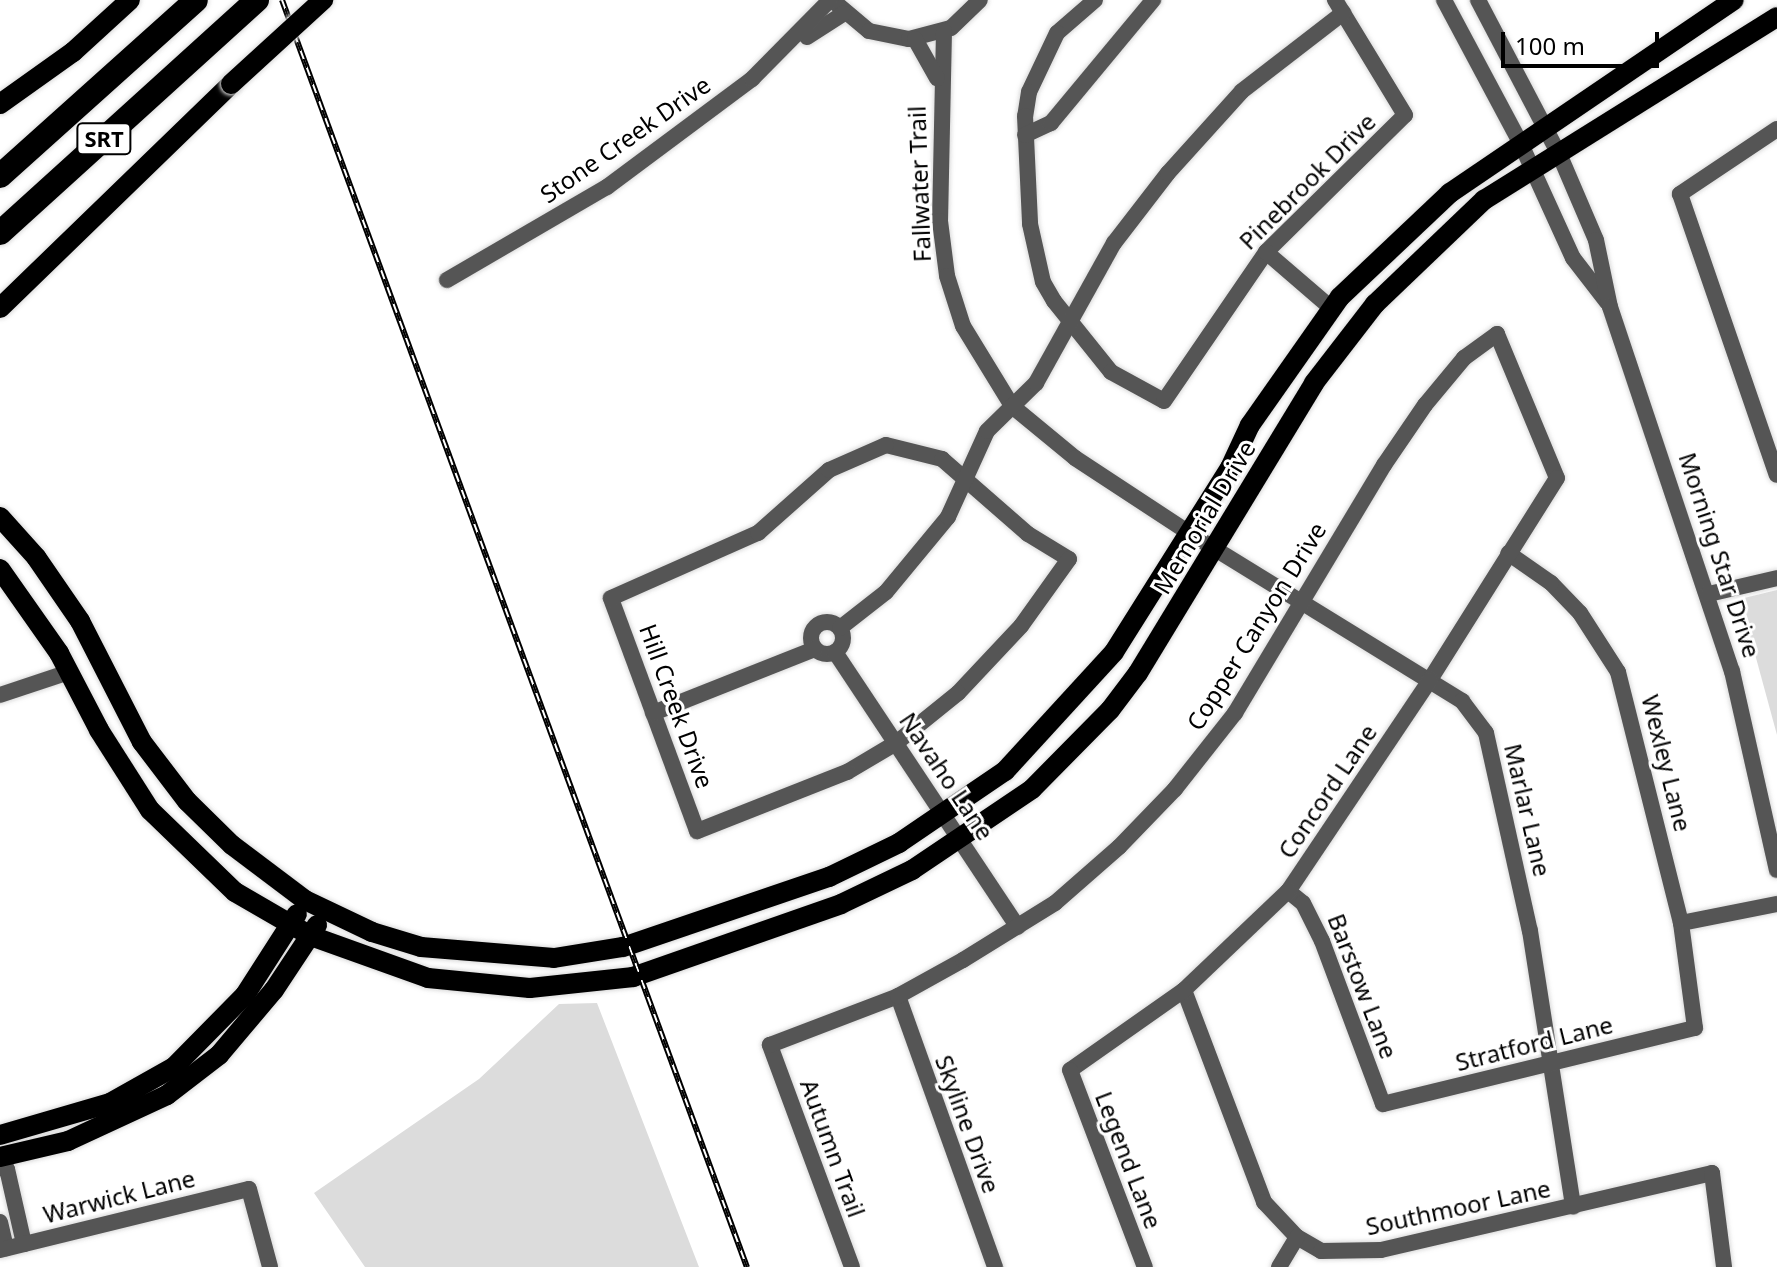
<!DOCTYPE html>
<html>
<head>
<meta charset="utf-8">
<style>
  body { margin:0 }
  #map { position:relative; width:1777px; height:1267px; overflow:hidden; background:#fff; font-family:"Noto Sans",sans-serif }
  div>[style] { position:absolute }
  .green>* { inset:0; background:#dcdcdc }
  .roads { filter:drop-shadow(0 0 2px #dbdbdb) drop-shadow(0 0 2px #dbdbdb) }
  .minor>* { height:16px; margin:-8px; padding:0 8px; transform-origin:8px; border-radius:8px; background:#555 }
  .minor>.ring { margin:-8px; padding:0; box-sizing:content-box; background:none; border:16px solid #555; border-radius:50% }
  .major>* { height:20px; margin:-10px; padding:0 10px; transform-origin:10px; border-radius:10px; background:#000 }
  .highway>* { height:24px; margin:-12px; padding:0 12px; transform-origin:12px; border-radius:12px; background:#000 }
  .rail>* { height:6px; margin-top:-3px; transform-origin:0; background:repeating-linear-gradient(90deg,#fff 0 9px,#000 0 18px); box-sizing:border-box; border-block:2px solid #000 }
  .bridges { filter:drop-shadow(0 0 2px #dbdbdb) drop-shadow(0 0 2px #dbdbdb) }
  .major-bridge>* { height:20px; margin:-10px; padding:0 10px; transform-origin:10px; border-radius:10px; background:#000 }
  span { translate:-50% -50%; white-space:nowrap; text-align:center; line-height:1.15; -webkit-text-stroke:6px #fff; paint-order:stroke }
  .shield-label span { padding:2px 6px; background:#fff; border:2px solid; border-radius:6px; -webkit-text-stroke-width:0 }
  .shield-label { font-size:22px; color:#000; font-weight:700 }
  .street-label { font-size:24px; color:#000 }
  .scale { position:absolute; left:1501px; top:32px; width:158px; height:36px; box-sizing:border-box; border:4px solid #000; border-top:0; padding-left:10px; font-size:24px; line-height:28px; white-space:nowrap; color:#000; -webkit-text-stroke:6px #fff; paint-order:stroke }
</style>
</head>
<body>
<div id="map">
  <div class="green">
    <div style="clip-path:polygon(1777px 590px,1777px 735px,1740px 599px)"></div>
    <div style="clip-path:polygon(597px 1003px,699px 1267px,365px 1267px,314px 1193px,479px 1079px,559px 1004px)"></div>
  </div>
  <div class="roads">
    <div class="minor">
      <div style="left:832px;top:0;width:48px;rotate:40deg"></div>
      <div style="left:869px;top:31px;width:41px;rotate:11.3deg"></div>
      <div style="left:909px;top:39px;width:43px;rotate:-14.7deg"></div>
      <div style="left:951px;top:28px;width:40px;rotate:-44deg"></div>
      <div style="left:1095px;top:0;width:50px;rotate:139deg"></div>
      <div style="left:1057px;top:33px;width:65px;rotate:115.4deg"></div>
      <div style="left:1029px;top:92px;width:24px;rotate:99deg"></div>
      <div style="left:1025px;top:116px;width:108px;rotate:87.3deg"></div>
      <div style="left:1030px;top:224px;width:59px;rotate:77.4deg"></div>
      <div style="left:1043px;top:282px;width:22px;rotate:60deg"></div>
      <div style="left:1054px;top:301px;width:91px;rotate:51.2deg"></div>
      <div style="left:1111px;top:372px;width:60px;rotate:28.7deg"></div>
      <div style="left:1164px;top:401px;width:181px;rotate:-55.6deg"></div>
      <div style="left:1266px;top:252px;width:195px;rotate:-44.6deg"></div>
      <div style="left:1405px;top:115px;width:135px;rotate:-121.3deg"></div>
      <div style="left:1444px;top:0;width:163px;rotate:61.9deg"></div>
      <div style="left:1521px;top:144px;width:125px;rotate:65.5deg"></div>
      <div style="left:1573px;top:258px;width:56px;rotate:52.3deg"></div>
      <div style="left:1478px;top:0;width:176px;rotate:62.3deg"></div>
      <div style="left:1560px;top:156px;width:91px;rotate:66.8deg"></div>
      <div style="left:1596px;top:240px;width:68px;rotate:78.2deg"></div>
      <div style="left:1610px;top:307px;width:384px;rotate:71.5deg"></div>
      <div style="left:1732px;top:671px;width:204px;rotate:77.3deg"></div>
      <div style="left:944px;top:31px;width:190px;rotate:91.2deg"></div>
      <div style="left:940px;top:221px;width:55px;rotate:82.7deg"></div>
      <div style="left:947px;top:276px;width:52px;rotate:72.3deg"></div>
      <div style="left:963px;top:326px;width:94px;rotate:58.5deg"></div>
      <div style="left:1012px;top:406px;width:82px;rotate:39.5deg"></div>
      <div style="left:1075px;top:458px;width:136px;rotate:33.3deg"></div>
      <div style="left:1189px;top:533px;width:321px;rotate:31.6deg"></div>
      <div style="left:1462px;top:701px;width:40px;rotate:53deg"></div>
      <div style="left:1486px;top:733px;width:203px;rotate:77.5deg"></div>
      <div style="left:1530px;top:931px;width:279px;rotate:81.1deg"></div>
      <div style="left:807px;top:37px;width:43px;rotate:-32.6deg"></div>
      <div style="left:915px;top:39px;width:45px;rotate:60.6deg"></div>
      <div style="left:1777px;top:129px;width:117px;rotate:146.2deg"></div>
      <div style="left:1680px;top:194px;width:297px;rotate:71deg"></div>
      <div style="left:1025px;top:135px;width:29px;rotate:-25deg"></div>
      <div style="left:1051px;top:123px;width:160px;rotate:-50.3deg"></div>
      <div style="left:1266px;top:252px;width:86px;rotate:40.7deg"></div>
      <div style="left:447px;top:280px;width:185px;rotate:-30.2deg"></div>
      <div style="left:607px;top:187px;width:181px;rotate:-36.7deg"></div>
      <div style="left:752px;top:79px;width:111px;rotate:-45.4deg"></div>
      <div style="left:886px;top:445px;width:58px;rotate:14deg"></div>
      <div style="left:942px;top:459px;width:114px;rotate:41.1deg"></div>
      <div style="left:1028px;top:534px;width:48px;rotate:31.4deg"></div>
      <div style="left:1069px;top:559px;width:82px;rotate:125.6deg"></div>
      <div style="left:1021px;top:626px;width:92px;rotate:133.2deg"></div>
      <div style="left:958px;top:693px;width:80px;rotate:141.1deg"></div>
      <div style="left:896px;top:743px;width:57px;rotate:149.4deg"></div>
      <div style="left:847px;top:772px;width:161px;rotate:158.5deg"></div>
      <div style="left:697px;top:831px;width:248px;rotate:-110.3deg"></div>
      <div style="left:611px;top:598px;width:161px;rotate:-23.9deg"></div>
      <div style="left:758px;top:533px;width:95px;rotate:-41.6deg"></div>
      <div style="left:829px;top:470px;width:62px;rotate:-23.7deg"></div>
      <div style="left:1709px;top:594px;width:70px;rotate:-13.2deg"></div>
      <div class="ring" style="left:811px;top:622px;width:16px;height:16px"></div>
      <div style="left:840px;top:628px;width:58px;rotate:-38deg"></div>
      <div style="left:886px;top:592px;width:97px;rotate:-50.4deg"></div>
      <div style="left:948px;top:517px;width:94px;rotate:-65.6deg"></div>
      <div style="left:987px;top:431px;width:69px;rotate:-44.4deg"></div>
      <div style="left:1036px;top:383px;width:160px;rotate:-60.9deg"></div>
      <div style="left:1114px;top:243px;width:88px;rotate:-52.4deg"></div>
      <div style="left:1168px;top:173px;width:110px;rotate:-47.9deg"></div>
      <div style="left:1242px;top:91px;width:128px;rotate:-37.7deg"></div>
      <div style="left:835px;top:652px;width:330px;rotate:56.4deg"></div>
      <div style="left:0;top:695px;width:73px;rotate:-18.4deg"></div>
      <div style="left:653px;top:713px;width:174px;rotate:-21.6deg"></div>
      <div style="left:1288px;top:891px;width:19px;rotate:39deg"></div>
      <div style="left:1303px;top:903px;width:42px;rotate:63.4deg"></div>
      <div style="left:1322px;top:941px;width:174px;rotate:69.5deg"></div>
      <div style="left:1383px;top:1104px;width:321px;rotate:-13.7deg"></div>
      <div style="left:1695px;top:1028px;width:106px;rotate:-97.6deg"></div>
      <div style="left:1681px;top:923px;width:259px;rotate:-104.1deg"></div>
      <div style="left:1618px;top:672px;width:70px;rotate:-122.8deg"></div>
      <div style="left:1580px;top:613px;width:42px;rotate:-134deg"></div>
      <div style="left:1551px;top:583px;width:52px;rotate:-145.1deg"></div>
      <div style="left:1681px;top:923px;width:98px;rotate:-11.2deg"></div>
      <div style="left:1184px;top:990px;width:227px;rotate:69.3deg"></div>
      <div style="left:1264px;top:1202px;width:48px;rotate:46.7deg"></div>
      <div style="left:1297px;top:1237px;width:28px;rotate:30deg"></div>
      <div style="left:1321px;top:1251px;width:60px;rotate:-1deg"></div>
      <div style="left:1381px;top:1250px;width:340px;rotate:-13.1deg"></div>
      <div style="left:1712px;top:1173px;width:95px;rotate:82.7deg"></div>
      <div style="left:898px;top:996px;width:288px;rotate:70.3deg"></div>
      <div style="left:0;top:1168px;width:7px;rotate:8deg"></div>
      <div style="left:7px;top:1169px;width:77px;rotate:77.2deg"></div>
      <div style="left:0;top:1222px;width:27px;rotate:77deg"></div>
      <div style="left:0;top:1250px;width:256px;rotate:-13.8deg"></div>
      <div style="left:249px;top:1189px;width:81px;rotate:74.9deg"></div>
      <div style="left:852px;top:1267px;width:237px;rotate:-110.3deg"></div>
      <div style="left:770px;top:1045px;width:137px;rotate:-20.9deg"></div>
      <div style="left:898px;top:996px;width:74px;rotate:-29deg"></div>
      <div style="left:963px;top:960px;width:108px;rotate:-31.8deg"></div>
      <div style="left:1055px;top:903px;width:85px;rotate:-41.2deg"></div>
      <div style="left:1119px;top:847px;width:81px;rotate:-46deg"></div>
      <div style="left:1175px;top:789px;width:97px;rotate:-51.7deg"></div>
      <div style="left:1235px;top:713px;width:289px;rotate:-59deg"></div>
      <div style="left:1384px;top:465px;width:73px;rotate:-55.7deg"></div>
      <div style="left:1425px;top:405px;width:61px;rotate:-50.3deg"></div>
      <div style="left:1464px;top:358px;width:41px;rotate:-36deg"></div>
      <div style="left:1497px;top:334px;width:156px;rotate:67.4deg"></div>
      <div style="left:1557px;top:478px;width:239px;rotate:122.2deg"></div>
      <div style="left:1430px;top:680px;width:254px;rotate:123.9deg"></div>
      <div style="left:1288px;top:891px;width:144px;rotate:136.4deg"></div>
      <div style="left:1184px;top:990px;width:139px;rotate:144.9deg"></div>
      <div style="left:1070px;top:1070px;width:211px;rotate:69.2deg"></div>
      <div style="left:1279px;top:1267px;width:35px;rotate:-59deg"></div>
    </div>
    <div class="major">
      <div style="left:0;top:104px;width:90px;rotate:-35.5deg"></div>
      <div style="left:73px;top:52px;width:77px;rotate:-42.4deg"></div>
      <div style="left:0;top:308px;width:322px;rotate:-44.1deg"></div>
      <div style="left:0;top:517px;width:54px;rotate:48deg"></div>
      <div style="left:36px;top:557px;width:78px;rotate:55.5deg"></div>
      <div style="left:80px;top:621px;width:136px;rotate:62.9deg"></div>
      <div style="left:142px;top:742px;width:74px;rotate:52.7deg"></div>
      <div style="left:187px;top:801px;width:63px;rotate:44.4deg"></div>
      <div style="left:232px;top:845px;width:91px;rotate:37deg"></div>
      <div style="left:305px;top:900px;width:74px;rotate:25.5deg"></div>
      <div style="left:372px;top:932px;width:51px;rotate:17deg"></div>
      <div style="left:421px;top:947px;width:133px;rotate:4.7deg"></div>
      <div style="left:554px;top:958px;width:70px;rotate:-9.1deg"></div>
      <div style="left:623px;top:947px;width:218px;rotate:-18.8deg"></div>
      <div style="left:829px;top:877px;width:78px;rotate:-25.9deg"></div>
      <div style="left:899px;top:843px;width:128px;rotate:-34.2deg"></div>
      <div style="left:1005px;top:771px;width:161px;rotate:-47.5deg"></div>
      <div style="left:1114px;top:652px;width:218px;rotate:-57.8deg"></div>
      <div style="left:1230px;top:468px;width:47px;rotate:-65.1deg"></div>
      <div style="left:1250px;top:425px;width:156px;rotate:-54.9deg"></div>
      <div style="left:1340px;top:297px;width:151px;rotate:-43.4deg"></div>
      <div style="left:1450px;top:193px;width:343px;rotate:-34.2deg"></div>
      <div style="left:0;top:569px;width:103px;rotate:54.9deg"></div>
      <div style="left:59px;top:653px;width:87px;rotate:62.5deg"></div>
      <div style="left:99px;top:730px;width:95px;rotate:57.5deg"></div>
      <div style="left:150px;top:810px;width:118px;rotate:44deg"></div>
      <div style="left:235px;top:892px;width:88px;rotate:30.1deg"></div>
      <div style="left:311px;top:936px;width:124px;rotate:19.7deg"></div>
      <div style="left:428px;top:978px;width:102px;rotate:5.6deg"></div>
      <div style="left:530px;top:988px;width:104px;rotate:-6.1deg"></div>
      <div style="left:633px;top:977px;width:220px;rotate:-19.3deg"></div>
      <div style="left:841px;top:904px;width:79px;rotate:-25.6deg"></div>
      <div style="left:912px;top:870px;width:145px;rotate:-34deg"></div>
      <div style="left:1032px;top:789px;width:111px;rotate:-45.4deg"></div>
      <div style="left:1110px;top:710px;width:46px;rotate:-52.9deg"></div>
      <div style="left:1138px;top:673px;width:339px;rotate:-58.7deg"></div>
      <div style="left:1314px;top:383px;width:100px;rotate:-52.3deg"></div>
      <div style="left:1375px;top:304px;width:151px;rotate:-43.7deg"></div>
      <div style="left:1484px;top:200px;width:345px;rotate:-32deg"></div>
      <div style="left:0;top:1135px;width:115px;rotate:-16.2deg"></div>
      <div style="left:110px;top:1103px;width:73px;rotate:-29.4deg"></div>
      <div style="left:174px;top:1067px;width:101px;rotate:-45.4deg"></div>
      <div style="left:245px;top:995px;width:96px;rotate:-57.3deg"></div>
      <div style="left:0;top:1157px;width:70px;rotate:-13.2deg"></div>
      <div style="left:68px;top:1141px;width:109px;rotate:-24.9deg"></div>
      <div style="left:167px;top:1095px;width:66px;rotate:-37.6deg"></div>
      <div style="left:219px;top:1055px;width:85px;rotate:-49.8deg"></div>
      <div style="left:274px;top:990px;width:78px;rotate:-56.5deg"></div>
    </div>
    <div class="highway">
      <div style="left:0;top:176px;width:263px;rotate:-41.9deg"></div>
      <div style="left:0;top:233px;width:347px;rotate:-42.2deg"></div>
    </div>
  </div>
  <div class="rail">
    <div style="left:282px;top:0;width:1350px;rotate:69.85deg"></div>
  </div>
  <div class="bridges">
    <div class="major-bridge">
      <div style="left:231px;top:84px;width:125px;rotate:-42.4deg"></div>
    </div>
  </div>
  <div class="shield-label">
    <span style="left:104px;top:139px">SRT</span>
  </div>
  <div class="street-label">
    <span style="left:625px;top:139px;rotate:-35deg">Stone Creek Drive</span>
    <span style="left:1307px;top:181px;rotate:-45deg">Pinebrook Drive</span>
    <span style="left:919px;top:184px;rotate:-92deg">Fallwater Trail</span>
    <span style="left:1204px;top:517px;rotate:-59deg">Memorial Drive</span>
    <span style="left:1720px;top:555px;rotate:72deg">Morning Star Drive</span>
    <span style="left:1256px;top:626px;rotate:-58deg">Copper Canyon Drive</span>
    <span style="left:677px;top:706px;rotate:70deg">Hill Creek Drive</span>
    <span style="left:1667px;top:763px;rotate:76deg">Wexley Lane</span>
    <span style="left:947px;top:776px;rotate:56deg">Navaho Lane</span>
    <span style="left:1327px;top:791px;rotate:-56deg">Concord Lane</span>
    <span style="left:1528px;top:810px;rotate:77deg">Marlar Lane</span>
    <span style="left:1363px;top:986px;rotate:69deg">Barstow Lane</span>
    <span style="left:1534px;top:1043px;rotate:-14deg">Stratford Lane</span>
    <span style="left:968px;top:1124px;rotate:70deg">Skyline Drive</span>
    <span style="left:833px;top:1148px;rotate:70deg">Autumn Trail</span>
    <span style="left:1129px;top:1160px;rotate:69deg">Legend Lane</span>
    <span style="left:119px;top:1196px;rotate:-14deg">Warwick Lane</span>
    <span style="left:1458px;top:1207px;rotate:-12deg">Southmoor Lane</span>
  </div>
  <div class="scale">100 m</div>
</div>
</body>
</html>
